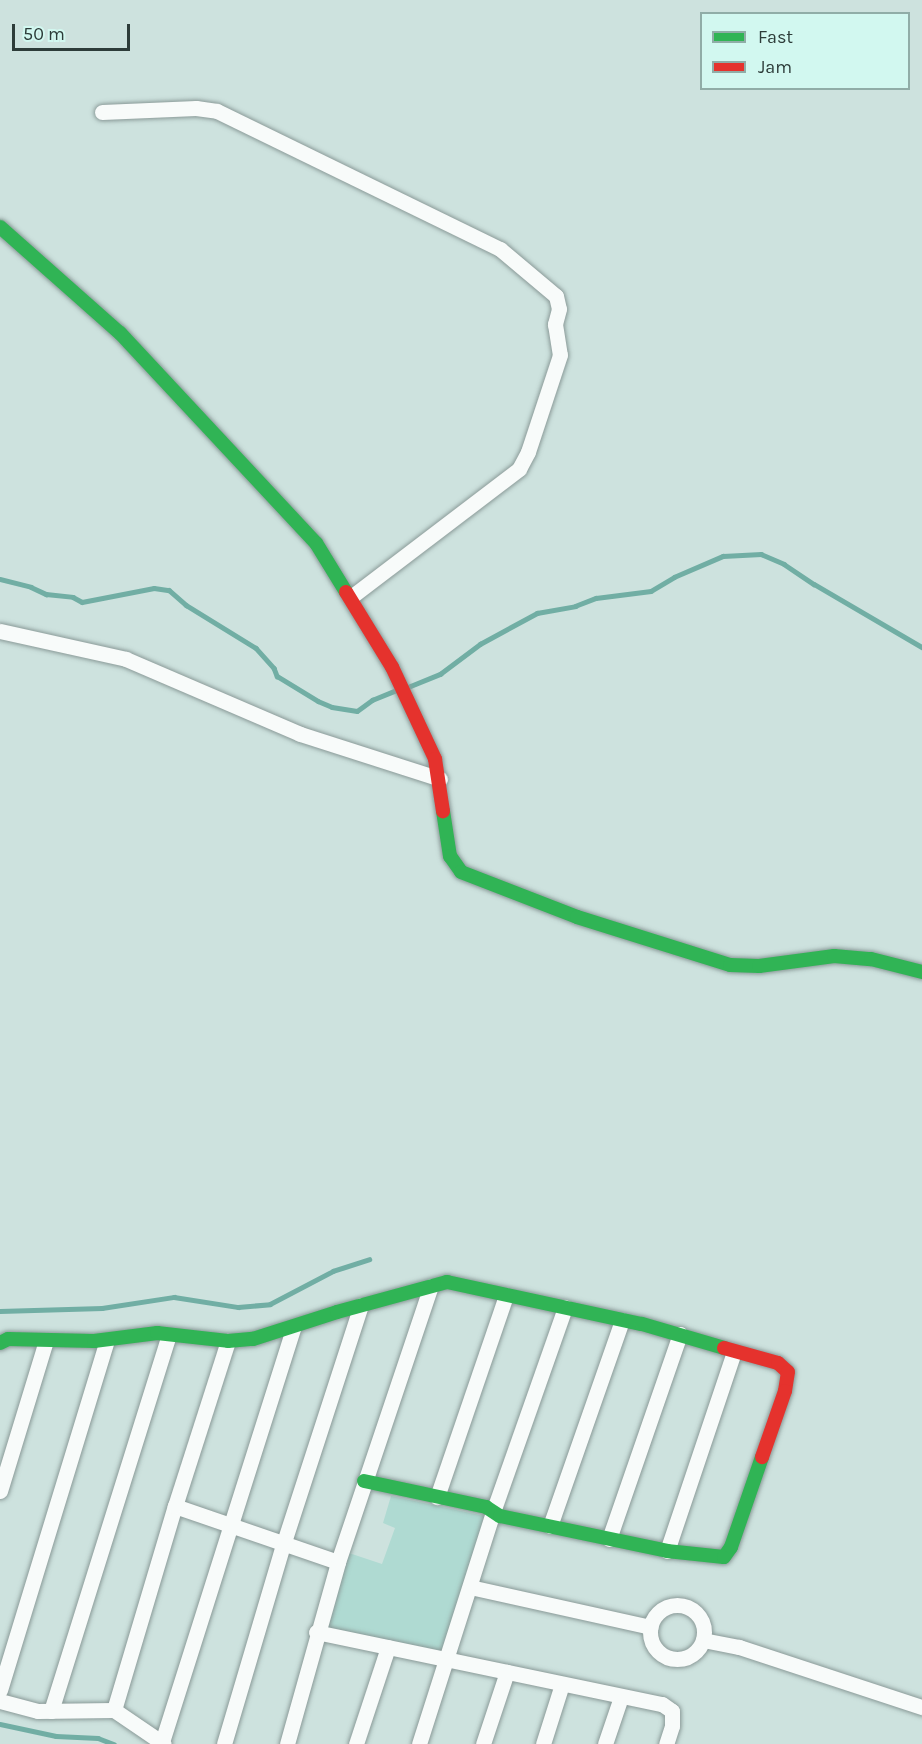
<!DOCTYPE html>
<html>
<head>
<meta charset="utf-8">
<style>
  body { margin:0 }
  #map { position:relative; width:922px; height:1744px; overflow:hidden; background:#cde2de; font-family:Karla,sans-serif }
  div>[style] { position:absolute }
  .green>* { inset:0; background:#afdad2 }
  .stream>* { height:4.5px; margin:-2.25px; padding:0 2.25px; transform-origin:2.25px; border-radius:2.25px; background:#71aea4 }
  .roads { filter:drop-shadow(0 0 2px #8a9a98) drop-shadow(0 0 2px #8a9a98) }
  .street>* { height:15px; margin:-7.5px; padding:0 7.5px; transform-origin:7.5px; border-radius:7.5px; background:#f8fbfa }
  .street>.ring { margin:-7.5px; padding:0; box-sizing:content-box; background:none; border:15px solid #f8fbfa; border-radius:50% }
  .fast>* { height:14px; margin:-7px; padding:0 7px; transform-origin:7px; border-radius:7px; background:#30b455 }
  .jam>* { height:14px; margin:-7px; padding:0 7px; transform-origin:7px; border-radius:7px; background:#e5322d }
  span { translate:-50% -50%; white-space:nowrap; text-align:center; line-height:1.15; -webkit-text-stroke:4.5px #d2f8f0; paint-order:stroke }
  .legend { position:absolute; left:700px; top:12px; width:210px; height:78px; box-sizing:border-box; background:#d2f8f0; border:2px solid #90ada7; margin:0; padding:8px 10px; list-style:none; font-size:18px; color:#2d3c39 }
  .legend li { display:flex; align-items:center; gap:12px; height:30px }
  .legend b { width:30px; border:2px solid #90ada7 }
  .scale { position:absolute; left:12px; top:24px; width:118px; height:27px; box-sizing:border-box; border:3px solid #2d3c39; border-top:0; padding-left:8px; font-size:18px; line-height:21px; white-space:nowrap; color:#2d3c39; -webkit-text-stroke:4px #d2f8f0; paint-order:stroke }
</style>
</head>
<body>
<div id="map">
  <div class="green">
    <div style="clip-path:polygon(391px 1496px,484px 1516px,443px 1651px,328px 1629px,349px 1553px,382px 1564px,395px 1528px,383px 1523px)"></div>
  </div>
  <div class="stream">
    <div style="left:0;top:579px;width:32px;rotate:14deg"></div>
    <div style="left:31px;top:587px;width:17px;rotate:25deg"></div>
    <div style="left:46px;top:594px;width:27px;rotate:6deg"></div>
    <div style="left:73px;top:597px;width:10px;rotate:29deg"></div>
    <div style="left:82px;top:602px;width:73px;rotate:-11deg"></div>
    <div style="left:154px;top:588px;width:15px;rotate:8deg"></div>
    <div style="left:169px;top:590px;width:23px;rotate:41deg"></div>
    <div style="left:186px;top:605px;width:82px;rotate:31.6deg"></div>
    <div style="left:256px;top:648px;width:27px;rotate:48deg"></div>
    <div style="left:274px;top:668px;width:9px;rotate:69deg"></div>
    <div style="left:277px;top:676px;width:48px;rotate:31.4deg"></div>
    <div style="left:318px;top:701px;width:15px;rotate:23deg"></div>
    <div style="left:332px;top:707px;width:25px;rotate:9deg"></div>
    <div style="left:357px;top:711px;width:19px;rotate:-36deg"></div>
    <div style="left:372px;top:700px;width:27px;rotate:-22deg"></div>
    <div style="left:408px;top:687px;width:35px;rotate:-22deg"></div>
    <div style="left:440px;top:674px;width:50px;rotate:-36.9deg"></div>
    <div style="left:480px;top:644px;width:65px;rotate:-28.5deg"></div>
    <div style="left:537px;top:613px;width:39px;rotate:-10deg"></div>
    <div style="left:575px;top:606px;width:22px;rotate:-21deg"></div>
    <div style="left:596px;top:598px;width:55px;rotate:-7.3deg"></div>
    <div style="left:651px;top:591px;width:27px;rotate:-31deg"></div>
    <div style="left:674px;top:577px;width:53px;rotate:-23.2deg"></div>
    <div style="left:723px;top:556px;width:38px;rotate:-3deg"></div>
    <div style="left:761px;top:554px;width:25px;rotate:23deg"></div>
    <div style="left:784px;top:564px;width:36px;rotate:34deg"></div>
    <div style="left:814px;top:584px;width:125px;rotate:30.3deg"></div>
    <div style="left:0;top:1311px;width:102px;rotate:-1.7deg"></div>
    <div style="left:102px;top:1308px;width:73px;rotate:-8.7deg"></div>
    <div style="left:174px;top:1297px;width:65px;rotate:8.9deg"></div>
    <div style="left:238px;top:1307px;width:32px;rotate:-5deg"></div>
    <div style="left:270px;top:1304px;width:71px;rotate:-27.6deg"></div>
    <div style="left:333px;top:1271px;width:38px;rotate:-18deg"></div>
    <div style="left:0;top:1724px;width:57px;rotate:12.1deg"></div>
    <div style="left:56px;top:1736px;width:42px;rotate:2.7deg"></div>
    <div style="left:98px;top:1738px;width:17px;rotate:21deg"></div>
  </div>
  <div class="roads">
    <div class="street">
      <div style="left:102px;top:112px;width:94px;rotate:-2.4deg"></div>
      <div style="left:196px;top:108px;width:21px;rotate:8deg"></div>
      <div style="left:217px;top:111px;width:315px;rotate:26deg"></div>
      <div style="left:500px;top:249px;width:73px;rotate:40deg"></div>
      <div style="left:556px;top:296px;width:13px;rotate:77deg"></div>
      <div style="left:559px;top:309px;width:16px;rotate:105deg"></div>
      <div style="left:555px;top:324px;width:31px;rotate:81deg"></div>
      <div style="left:560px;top:355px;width:102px;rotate:108.3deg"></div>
      <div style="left:528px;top:452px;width:19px;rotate:118deg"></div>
      <div style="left:519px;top:469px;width:211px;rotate:142.7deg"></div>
      <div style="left:0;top:631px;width:129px;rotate:12.5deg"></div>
      <div style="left:126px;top:659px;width:189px;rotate:23.3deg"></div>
      <div style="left:300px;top:734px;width:147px;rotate:17.8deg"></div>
      <div style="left:0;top:1491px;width:157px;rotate:-73deg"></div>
      <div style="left:437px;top:1497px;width:213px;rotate:-71.1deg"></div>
      <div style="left:175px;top:1506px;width:172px;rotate:19deg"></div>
      <div style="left:550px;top:1526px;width:218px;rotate:-70.7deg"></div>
      <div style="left:609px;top:1539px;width:217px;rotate:-70.9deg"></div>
      <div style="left:667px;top:1551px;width:210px;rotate:-71.4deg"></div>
      <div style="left:470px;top:1587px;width:185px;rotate:12.5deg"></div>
      <div class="ring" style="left:650px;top:1605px;width:39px;height:39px"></div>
      <div style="left:316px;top:1632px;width:353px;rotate:11.8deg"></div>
      <div style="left:662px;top:1704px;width:12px;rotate:35deg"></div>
      <div style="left:672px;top:1711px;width:15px;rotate:90deg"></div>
      <div style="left:672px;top:1726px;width:19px;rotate:108deg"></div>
      <div style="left:703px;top:1640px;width:37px;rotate:11deg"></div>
      <div style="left:739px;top:1647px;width:193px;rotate:18.2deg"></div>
      <div style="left:0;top:1690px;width:366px;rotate:-73deg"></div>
      <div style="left:0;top:1701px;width:39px;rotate:15deg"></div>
      <div style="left:38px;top:1711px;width:76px;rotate:-0.8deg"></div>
      <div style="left:114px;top:1710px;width:60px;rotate:34.2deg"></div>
      <div style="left:114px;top:1710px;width:213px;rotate:-73.4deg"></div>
      <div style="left:175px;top:1506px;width:173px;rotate:-72.2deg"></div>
      <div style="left:51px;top:1711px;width:394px;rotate:-72.6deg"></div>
      <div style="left:162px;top:1742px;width:434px;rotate:-72.4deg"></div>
      <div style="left:224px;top:1744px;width:211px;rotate:-73.5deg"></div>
      <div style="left:284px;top:1542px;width:249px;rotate:-72deg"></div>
      <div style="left:287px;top:1744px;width:189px;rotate:-74.3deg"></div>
      <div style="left:338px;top:1562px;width:291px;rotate:-71.4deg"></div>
      <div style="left:356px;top:1744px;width:102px;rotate:-71.7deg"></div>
      <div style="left:419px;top:1744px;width:244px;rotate:-72.3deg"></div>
      <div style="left:493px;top:1512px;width:217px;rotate:-70.6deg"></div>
      <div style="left:483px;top:1744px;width:76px;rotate:-71.6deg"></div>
      <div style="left:543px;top:1744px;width:63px;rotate:-72.4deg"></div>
      <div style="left:605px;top:1744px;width:50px;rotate:-71.2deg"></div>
    </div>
    <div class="fast">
      <div style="left:0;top:227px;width:160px;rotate:41.5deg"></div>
      <div style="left:120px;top:333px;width:287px;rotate:47deg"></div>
      <div style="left:316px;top:543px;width:57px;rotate:58.5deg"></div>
      <div style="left:443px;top:811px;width:46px;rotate:81.2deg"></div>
      <div style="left:450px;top:856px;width:19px;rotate:55deg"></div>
      <div style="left:461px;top:872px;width:124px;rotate:21.2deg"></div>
      <div style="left:577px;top:917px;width:160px;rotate:17.4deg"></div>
      <div style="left:730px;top:965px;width:29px;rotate:2deg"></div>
      <div style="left:759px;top:966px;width:76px;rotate:-7.6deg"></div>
      <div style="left:834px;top:956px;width:37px;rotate:5deg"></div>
      <div style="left:871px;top:959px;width:53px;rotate:14.3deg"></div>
      <div style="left:0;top:1343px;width:9px;rotate:-27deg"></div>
      <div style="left:8px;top:1339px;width:86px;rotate:1.3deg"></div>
      <div style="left:94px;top:1341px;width:64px;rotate:-7.2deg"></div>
      <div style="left:157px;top:1333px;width:71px;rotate:6.4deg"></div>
      <div style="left:228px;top:1341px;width:25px;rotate:-5deg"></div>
      <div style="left:253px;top:1339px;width:88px;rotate:-17.8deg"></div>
      <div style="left:337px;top:1312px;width:114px;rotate:-15.3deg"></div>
      <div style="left:447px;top:1282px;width:199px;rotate:12.2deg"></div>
      <div style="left:642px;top:1324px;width:85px;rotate:16.3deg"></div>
      <div style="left:364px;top:1481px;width:125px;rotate:12deg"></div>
      <div style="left:486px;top:1507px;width:17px;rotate:33deg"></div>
      <div style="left:500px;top:1516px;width:171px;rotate:11.8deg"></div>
      <div style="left:667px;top:1551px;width:57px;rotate:6deg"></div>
      <div style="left:724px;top:1557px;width:12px;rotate:-55deg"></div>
      <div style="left:731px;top:1547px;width:95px;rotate:-71deg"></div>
    </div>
    <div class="jam">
      <div style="left:346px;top:592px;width:88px;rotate:58.5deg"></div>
      <div style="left:392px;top:667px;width:102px;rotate:64.9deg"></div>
      <div style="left:435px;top:759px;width:53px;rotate:81.3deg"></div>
      <div style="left:724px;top:1348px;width:56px;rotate:15.5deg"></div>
      <div style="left:778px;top:1363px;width:13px;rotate:42deg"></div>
      <div style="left:788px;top:1372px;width:19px;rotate:99deg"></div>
      <div style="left:785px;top:1391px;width:70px;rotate:109.2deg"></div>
    </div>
  </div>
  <ul class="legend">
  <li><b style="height:8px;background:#30b455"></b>Fast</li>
  <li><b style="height:8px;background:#e5322d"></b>Jam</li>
  </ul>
  <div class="scale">50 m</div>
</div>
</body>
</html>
